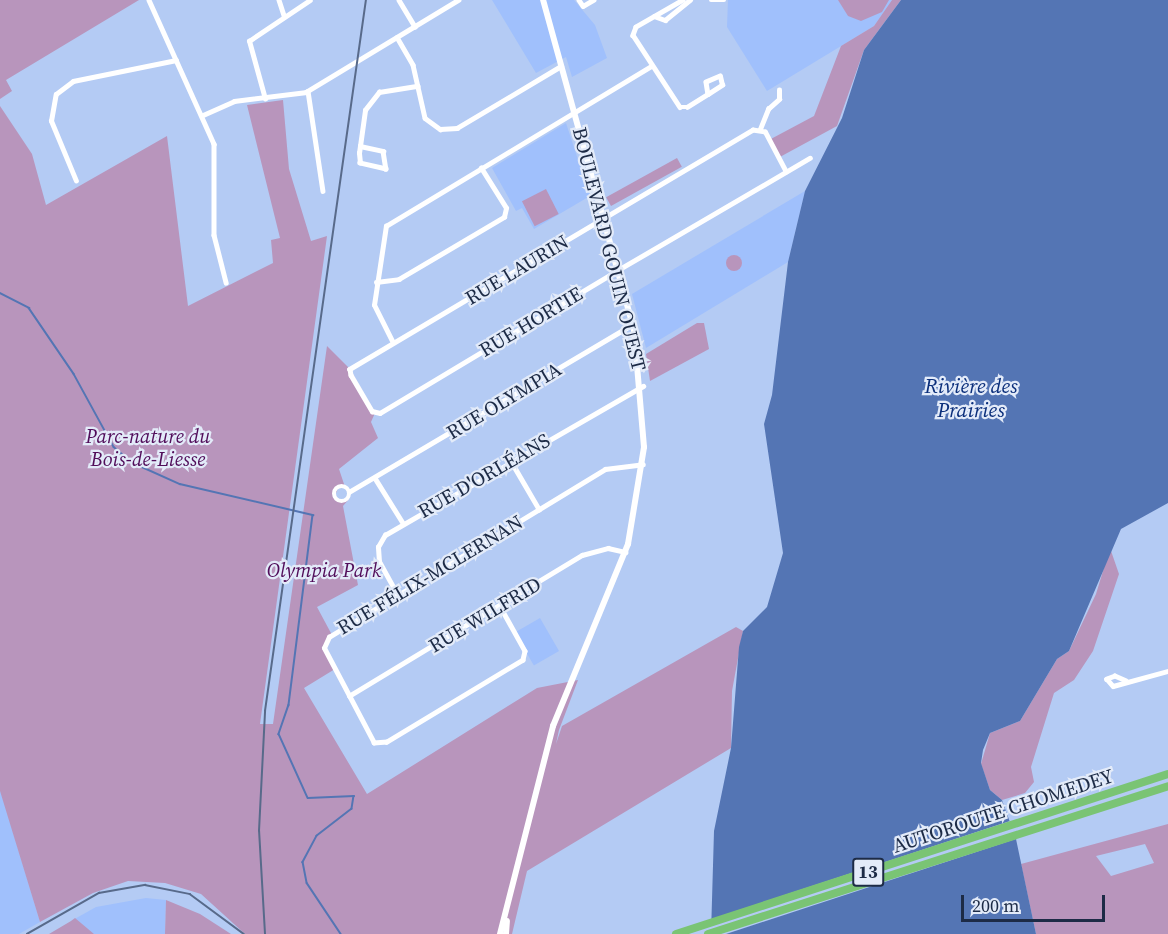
<!DOCTYPE html>
<html>
<head>
<meta charset="utf-8">
<style>
  body { margin:0 }
  #map { position:relative; width:1168px; height:934px; overflow:hidden; background:#b4cbf4; font-family:"Source Serif 4",serif }
  div>[style] { position:absolute }
  .built>* { inset:0; background:#a0c0fc; transform-origin:0 0 }
  .green>* { inset:0; background:#b895bc; transform-origin:0 0 }
  .round { border-radius:50% }
  .water>* { inset:0; background:#5475b4 }
  .pier>* { inset:0; background:#b4cbf4 }
  .stream>* { height:1.5px; margin:-0.75px; padding:0 0.75px; transform-origin:0.75px; border-radius:0.75px; background:#5475b4 }
  .street>* { height:4.5px; margin:-2.25px; padding:0 2.25px; transform-origin:2.25px; border-radius:2.25px; background:#fff }
  .street>.ring { margin:-2.25px; padding:0; box-sizing:content-box; background:none; border:4.5px solid #fff; border-radius:50% }
  .secondary>* { height:6px; margin:-3px; padding:0 3px; transform-origin:3px; border-radius:3px; background:#fff }
  .highway>* { height:8px; margin:-4px; padding:0 4px; transform-origin:4px; border-radius:4px; background:#7ac474 }
  .tram>* { height:1.5px; margin:-0.75px; padding:0 0.75px; transform-origin:0.75px; border-radius:0.75px; background:#586a8a }
  span { translate:-50% -50%; white-space:nowrap; text-align:center; line-height:1.15; -webkit-text-stroke:4.5px #e3ebf9; paint-order:stroke }
  .shield-label span { padding:2px 4px; background:#e3ebf9; border:2px solid; border-radius:4px; -webkit-text-stroke-width:0 }
  .shield-label { font-size:18px; color:#1d2b46; font-weight:700 }
  .street-label { font-size:20px; color:#1d2b46 }
  .park-label { font-size:20px; color:#510d5a; font-style:italic }
  .water-label { font-size:21px; color:#0b2f7b; font-style:italic }
  .scale { position:absolute; left:961px; top:895px; width:144px; height:27px; box-sizing:border-box; border:3px solid #1d2b46; border-top:0; padding-left:8px; font-size:18px; line-height:21px; white-space:nowrap; color:#1d2b46; -webkit-text-stroke:4px #e3ebf9; paint-order:stroke }
</style>
</head>
<body>
<div id="map">
  <div class="built">
    <div style="clip-path:polygon(492px 0,574px 0,595px 25px,607px 58px,572px 77px,566px 57px,536px 73px)"></div>
    <div style="clip-path:polygon(728px 0,892px 0,874px 26px,767px 91px,727px 27px)"></div>
    <div style="clip-path:polygon(566px 123px,590px 196px,534px 229px,522px 208px,516px 211px,492px 168px)"></div>
    <div style="clip-path:polygon(805px 191px,788px 262px,646px 348px,632px 294px)"></div>
    <div style="left:540px;top:618px;width:38px;height:29px;rotate:60deg"></div>
    <div style="clip-path:polygon(0 789px,40px 922px,19px 934px,0 934px)"></div>
    <div style="clip-path:polygon(146px 898px,166px 900px,165px 934px,75px 934px,71px 921px,96px 907px)"></div>
  </div>
  <div class="green">
    <div style="clip-path:polygon(0 0,139px 0,6px 80px,12px 91px,0 99px)"></div>
    <div style="clip-path:polygon(838px 0,889px 0,882px 12px,861px 21px,848px 16px)"></div>
    <div style="clip-path:polygon(892px 0,901px 0,864px 50px,837px 126px,778px 158px,769px 140px,814px 116px,841px 46px,874px 26px)"></div>
    <div style="clip-path:polygon(283px 100px,289px 169px,311px 241px,327px 236px,260px 724px,273px 724px,327px 346px,350px 369px,375px 413px,371px 422px,378px 438px,339px 469px,345px 487px,338px 488px,335px 496px,340px 502px,349px 499px,343px 506px,358px 585px,317px 607px,332px 635px,324px 649px,335px 669px,304px 688px,367px 794px,537px 688px,578px 680px,559px 730px,556px 744px,562px 726px,736px 627px,743px 631px,732px 691px,731px 748px,527px 871px,512px 934px,245px 934px,201px 894px,165px 883px,128px 881px,93px 893px,40px 922px,0 791px,0 106px,32px 154px,46px 205px,167px 136px,188px 306px,273px 263px,271px 240px,280px 238px,247px 105px)"></div>
    <div style="left:677px;top:158px;width:10px;height:81px;rotate:61deg"></div>
    <div style="left:546px;top:189px;width:28px;height:27px;rotate:63deg"></div>
    <div class="round" style="left:726px;top:255px;width:16px;height:16px"></div>
    <div style="clip-path:polygon(697px 323px,704px 323px,709px 349px,650px 381px,646px 354px)"></div>
    <div style="clip-path:polygon(1110px 548px,1119px 574px,1093px 651px,1074px 680px,1054px 693px,1031px 767px,1034px 782px,1025px 793px,1002px 800px,990px 790px,981px 764px,990px 733px,1020px 721px,1057px 659px,1069px 651px,1096px 594px)"></div>
    <div style="clip-path:polygon(evenodd,1168px 824px,1168px 934px,1036px 934px,1021px 864px,1168px 824px,1145px 844px,1154px 863px,1111px 876px,1096px 856px,1145px 844px)"></div>
    <div style="clip-path:polygon(166px 900px,200px 914px,231px 934px,165px 934px)"></div>
    <div style="clip-path:polygon(75px 918px,94px 934px,49px 934px,71px 921px)"></div>
  </div>
  <div class="water">
    <div style="clip-path:polygon(901px 0,1168px 0,1168px 503px,1121px 529px,1069px 651px,1057px 659px,1020px 721px,990px 733px,983px 750px,981px 763px,990px 790px,1002px 800px,1016px 839px,1036px 934px,711px 934px,714px 831px,731px 748px,739px 647px,743px 631px,767px 607px,783px 553px,764px 424px,772px 395px,788px 262px,805px 191px,842px 118px,864px 50px)"></div>
  </div>
  <div class="pier">
    <div style="clip-path:polygon(1013px 820px,1019px 838px,726px 934px,708px 934px,709px 920px)"></div>
  </div>
  <div class="stream">
    <div style="left:0;top:293px;width:33px;rotate:27deg"></div>
    <div style="left:29px;top:308px;width:80px;rotate:55.7deg"></div>
    <div style="left:74px;top:374px;width:83px;rotate:61.3deg"></div>
    <div style="left:114px;top:447px;width:23px;rotate:41deg"></div>
    <div style="left:131px;top:462px;width:54px;rotate:24.2deg"></div>
    <div style="left:180px;top:484px;width:137px;rotate:13.1deg"></div>
    <div style="left:313px;top:515px;width:192px;rotate:97.2deg"></div>
    <div style="left:289px;top:705px;width:31px;rotate:109deg"></div>
    <div style="left:279px;top:734px;width:70px;rotate:65.6deg"></div>
    <div style="left:308px;top:798px;width:46px;rotate:-2.5deg"></div>
    <div style="left:354px;top:796px;width:13px;rotate:99deg"></div>
    <div style="left:352px;top:809px;width:44px;rotate:142.4deg"></div>
    <div style="left:317px;top:836px;width:30px;rotate:118deg"></div>
    <div style="left:303px;top:862px;width:21px;rotate:79deg"></div>
    <div style="left:307px;top:883px;width:61px;rotate:56.3deg"></div>
  </div>
  <div class="street">
    <div style="left:149px;top:0;width:158px;rotate:65.7deg"></div>
    <div style="left:214px;top:144px;width:91px;rotate:90deg"></div>
    <div style="left:214px;top:235px;width:49px;rotate:75.7deg"></div>
    <div style="left:279px;top:0;width:16px;rotate:72deg"></div>
    <div style="left:399px;top:0;width:31px;rotate:59deg"></div>
    <div style="left:579px;top:0;width:7px;rotate:56deg"></div>
    <div style="left:583px;top:6px;width:12px;rotate:-31deg"></div>
    <div style="left:683px;top:0;width:54px;rotate:150.1deg"></div>
    <div style="left:636px;top:27px;width:9px;rotate:111deg"></div>
    <div style="left:633px;top:35px;width:86px;rotate:56.9deg"></div>
    <div style="left:680px;top:107px;width:7px"></div>
    <div style="left:687px;top:107px;width:25px;rotate:-32deg"></div>
    <div style="left:708px;top:94px;width:17px;rotate:-33deg"></div>
    <div style="left:722px;top:85px;width:9px;rotate:-103deg"></div>
    <div style="left:720px;top:76px;width:15px;rotate:157deg"></div>
    <div style="left:706px;top:82px;width:12px;rotate:81deg"></div>
    <div style="left:711px;top:0;width:13px"></div>
    <div style="left:654px;top:16px;width:12px;rotate:20deg"></div>
    <div style="left:665px;top:20px;width:32px;rotate:-39deg"></div>
    <div style="left:397px;top:37px;width:32px;rotate:60deg"></div>
    <div style="left:413px;top:65px;width:54px;rotate:77.2deg"></div>
    <div style="left:425px;top:118px;width:19px;rotate:36deg"></div>
    <div style="left:440px;top:129px;width:17px;rotate:-3deg"></div>
    <div style="left:457px;top:128px;width:121px;rotate:-30.8deg"></div>
    <div style="left:308px;top:91px;width:101px;rotate:81.5deg"></div>
    <div style="left:265px;top:99px;width:60px;rotate:-105.4deg"></div>
    <div style="left:249px;top:41px;width:73px;rotate:-33.9deg"></div>
    <div style="left:203px;top:115px;width:34px;rotate:-24deg"></div>
    <div style="left:234px;top:101px;width:73px;rotate:-7.1deg"></div>
    <div style="left:306px;top:92px;width:178px;rotate:-31.2deg"></div>
    <div style="left:760px;top:129px;width:22px;rotate:-68deg"></div>
    <div style="left:768px;top:109px;width:15px;rotate:-42deg"></div>
    <div style="left:779px;top:99px;width:9px;rotate:-90deg"></div>
    <div style="left:360px;top:146px;width:24px;rotate:12deg"></div>
    <div style="left:383px;top:151px;width:18px;rotate:81deg"></div>
    <div style="left:386px;top:169px;width:27px;rotate:-167deg"></div>
    <div style="left:360px;top:163px;width:10px;rotate:-96deg"></div>
    <div style="left:359px;top:153px;width:7px;rotate:-82deg"></div>
    <div style="left:360px;top:146px;width:36px;rotate:-82deg"></div>
    <div style="left:365px;top:110px;width:23px;rotate:-52deg"></div>
    <div style="left:379px;top:92px;width:39px;rotate:-9deg"></div>
    <div style="left:786px;top:172px;width:45px;rotate:-117.7deg"></div>
    <div style="left:765px;top:132px;width:12px;rotate:-171deg"></div>
    <div style="left:753px;top:130px;width:469px;rotate:149.3deg"></div>
    <div style="left:350px;top:369px;width:6px;rotate:81deg"></div>
    <div style="left:351px;top:375px;width:42px;rotate:59.7deg"></div>
    <div style="left:372px;top:411px;width:8px;rotate:14deg"></div>
    <div style="left:380px;top:413px;width:278px;rotate:-31deg"></div>
    <div style="left:618px;top:270px;width:222px;rotate:-30.3deg"></div>
    <div style="left:76px;top:181px;width:65px;rotate:-112.6deg"></div>
    <div style="left:51px;top:121px;width:27px;rotate:-80deg"></div>
    <div style="left:56px;top:94px;width:21px;rotate:-37deg"></div>
    <div style="left:73px;top:81px;width:105px;rotate:-11.5deg"></div>
    <div style="left:376px;top:282px;width:23px;rotate:-7deg"></div>
    <div style="left:399px;top:279px;width:122px;rotate:-30.6deg"></div>
    <div style="left:504px;top:217px;width:9px;rotate:-77deg"></div>
    <div style="left:506px;top:208px;width:47px;rotate:-122deg"></div>
    <div style="left:393px;top:343px;width:42px;rotate:-116.6deg"></div>
    <div style="left:374px;top:305px;width:80px;rotate:-81.4deg"></div>
    <div style="left:386px;top:226px;width:310px;rotate:-31.1deg"></div>
    <div style="left:511px;top:461px;width:56px;rotate:59.7deg"></div>
    <div style="left:375px;top:478px;width:53px;rotate:58.1deg"></div>
    <div class="ring" style="left:334px;top:486px;width:11.5px;height:11.5px"></div>
    <div style="left:349px;top:492px;width:330px;rotate:-30.6deg"></div>
    <div style="left:398px;top:596px;width:39px;rotate:-119deg"></div>
    <div style="left:379px;top:562px;width:15px;rotate:-94deg"></div>
    <div style="left:378px;top:547px;width:14px;rotate:-60deg"></div>
    <div style="left:385px;top:535px;width:298px;rotate:-30deg"></div>
    <div style="left:500px;top:606px;width:51px;rotate:60.9deg"></div>
    <div style="left:525px;top:651px;width:9px;rotate:103deg"></div>
    <div style="left:523px;top:660px;width:159px;rotate:148.9deg"></div>
    <div style="left:387px;top:742px;width:13px;rotate:176deg"></div>
    <div style="left:374px;top:743px;width:107px;rotate:-117.8deg"></div>
    <div style="left:324px;top:648px;width:12px;rotate:-66deg"></div>
    <div style="left:329px;top:637px;width:323px;rotate:-31.3deg"></div>
    <div style="left:605px;top:469px;width:38px;rotate:-7deg"></div>
    <div style="left:1126px;top:681px;width:12px;rotate:-156deg"></div>
    <div style="left:1115px;top:676px;width:9px;rotate:159deg"></div>
    <div style="left:1107px;top:679px;width:9px;rotate:49deg"></div>
    <div style="left:1113px;top:686px;width:57px;rotate:-15.3deg"></div>
    <div style="left:349px;top:696px;width:272px;rotate:-31.2deg"></div>
    <div style="left:582px;top:555px;width:27px;rotate:-15deg"></div>
    <div style="left:608px;top:548px;width:18px;rotate:13deg"></div>
  </div>
  <div class="secondary">
    <div style="left:500px;top:934px;width:215px;rotate:-75.7deg"></div>
    <div style="left:553px;top:726px;width:197px;rotate:-67.6deg"></div>
    <div style="left:628px;top:544px;width:98px;rotate:-80.6deg"></div>
    <div style="left:644px;top:447px;width:117px;rotate:-94.9deg"></div>
    <div style="left:634px;top:330px;width:342px;rotate:-105.4deg"></div>
    <div style="left:506px;top:934px;width:13px;rotate:-86deg"></div>
  </div>
  <div class="highway">
    <div style="left:676px;top:934px;width:517px;rotate:-18.01deg"></div>
    <div style="left:708px;top:934px;width:483px;rotate:-17.8deg"></div>
  </div>
  <div class="tram">
    <div style="left:27px;top:934px;width:83px;rotate:-29.7deg"></div>
    <div style="left:99px;top:893px;width:47px;rotate:-9.9deg"></div>
    <div style="left:145px;top:885px;width:46px;rotate:11.3deg"></div>
    <div style="left:190px;top:894px;width:67px;rotate:36.5deg"></div>
    <div style="left:265px;top:934px;width:103px;rotate:-93.3deg"></div>
    <div style="left:259px;top:831px;width:120px;rotate:-87.1deg"></div>
    <div style="left:265px;top:711px;width:718px;rotate:-81.92deg"></div>
  </div>
  <div class="shield-label">
    <span style="left:868px;top:872px">13</span>
  </div>
  <div class="street-label">
    <span style="left:609px;top:249px;rotate:76deg">BOULEVARD GOUIN OUEST</span>
    <span style="left:517px;top:270px;rotate:-31deg">RUE LAURIN</span>
    <span style="left:531px;top:322px;rotate:-31deg">RUE HORTIE</span>
    <span style="left:504px;top:401px;rotate:-31deg">RUE OLYMPIA</span>
    <span style="left:484px;top:476px;rotate:-30deg">RUE D'ORLÉANS</span>
    <span style="left:430px;top:575px;rotate:-31deg">RUE FÉLIX-MCLERNAN</span>
    <span style="left:485px;top:615px;rotate:-31deg">RUE WILFRID</span>
    <span style="left:1003px;top:811px;rotate:-18deg">AUTOROUTE CHOMEDEY</span>
  </div>
  <div class="park-label">
    <span style="left:148px;top:448px">Parc-nature du<br>Bois-de-Liesse</span>
    <span style="left:324px;top:570px">Olympia Park</span>
  </div>
  <div class="water-label">
    <span style="left:971px;top:398px">Rivière des<br>Prairies</span>
  </div>
  <div class="scale">200 m</div>
</div>
</body>
</html>
